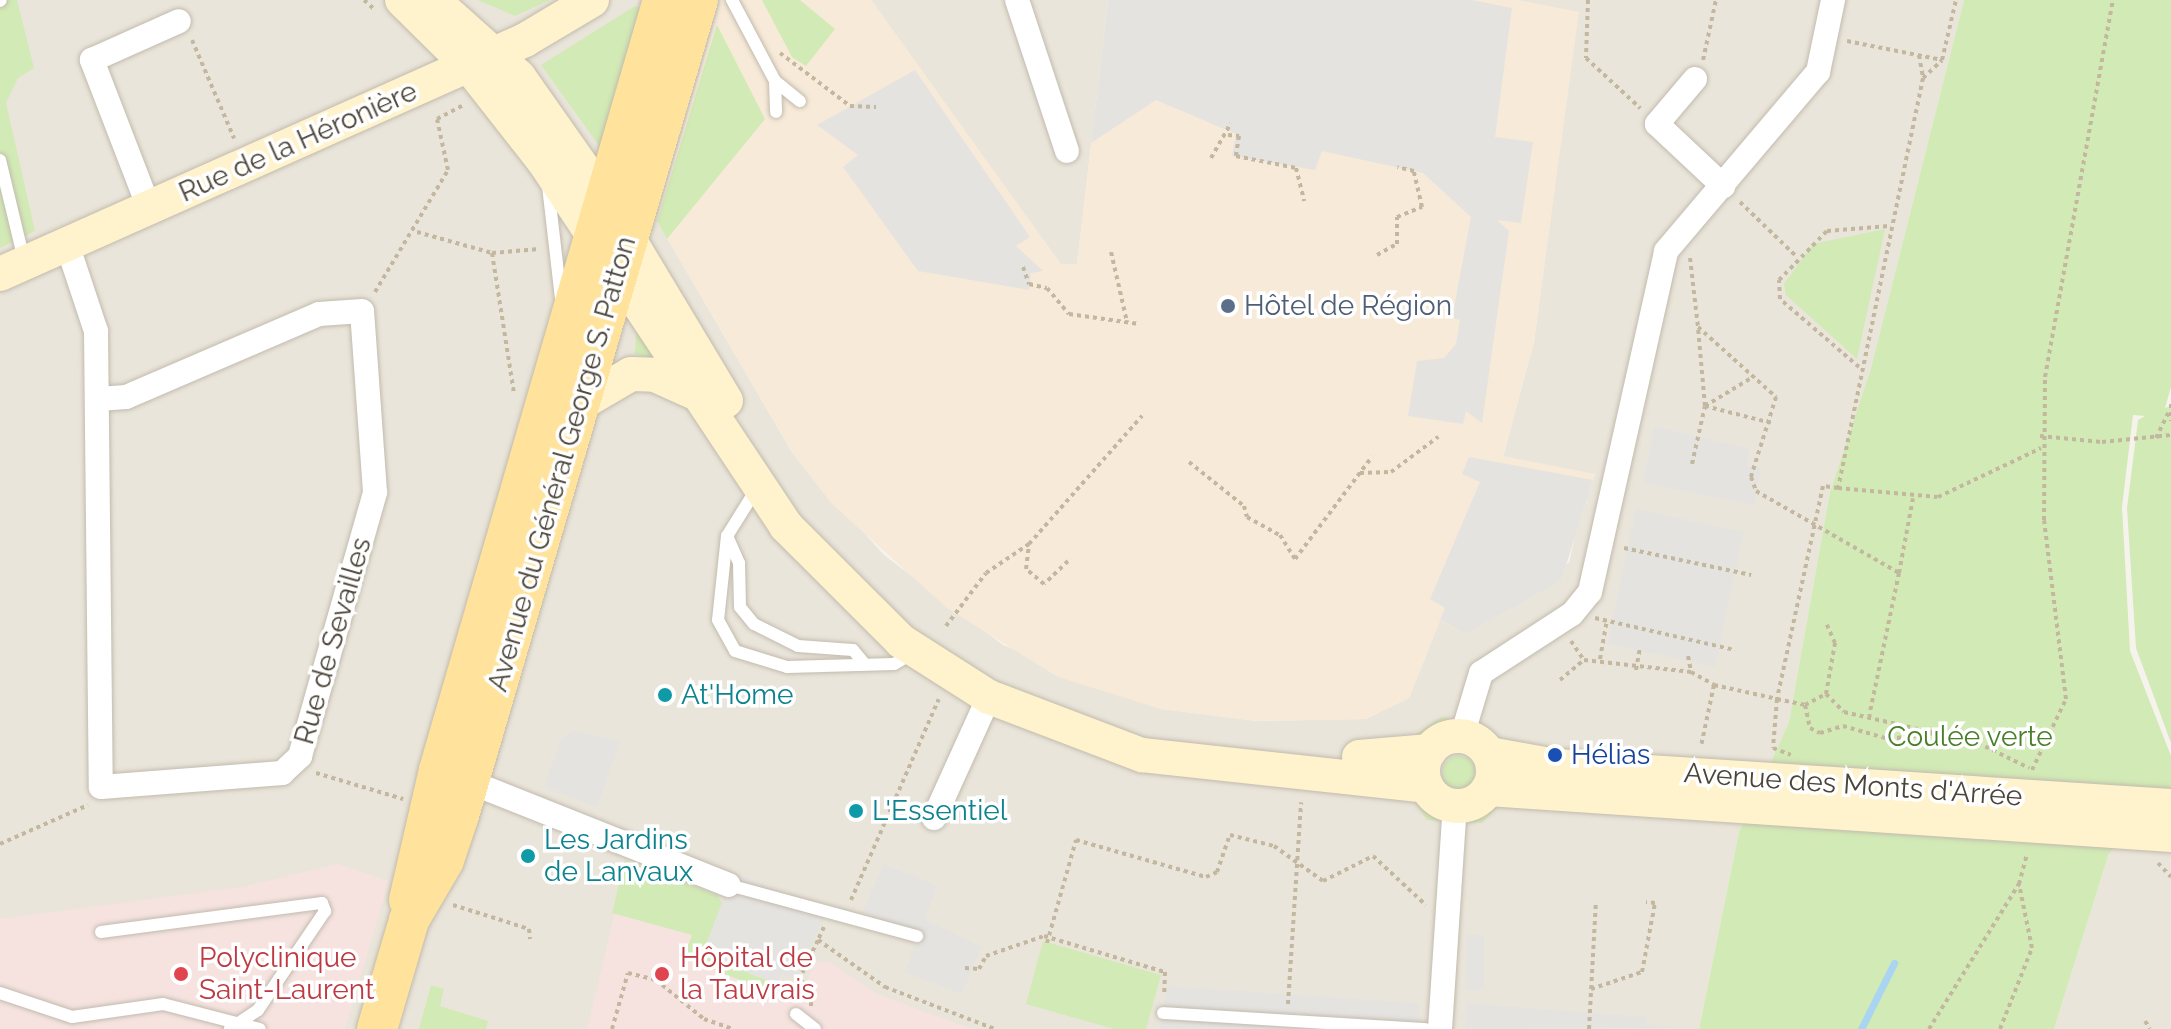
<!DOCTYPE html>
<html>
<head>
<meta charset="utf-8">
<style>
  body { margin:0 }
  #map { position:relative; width:2171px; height:1029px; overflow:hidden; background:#f6f3ec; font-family:Raleway,sans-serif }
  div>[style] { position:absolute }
  .residential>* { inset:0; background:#eae5da }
  .commercial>* { inset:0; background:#f7ead8 }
  .medical>* { inset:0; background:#f6e3e0 }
  .green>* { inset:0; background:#d2eab5 }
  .round { border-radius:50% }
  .parking>* { inset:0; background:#e5e3e0; transform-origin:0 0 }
  .stream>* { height:7px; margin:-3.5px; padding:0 3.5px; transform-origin:3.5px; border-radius:3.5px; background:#a9d4f2 }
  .path>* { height:4px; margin-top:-2px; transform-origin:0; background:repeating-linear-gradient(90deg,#c4b79f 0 4px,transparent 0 8px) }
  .roads { filter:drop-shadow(0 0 2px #c2bbae) drop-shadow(0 0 2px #c2bbae) }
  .lane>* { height:12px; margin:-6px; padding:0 6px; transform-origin:6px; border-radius:6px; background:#fff }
  .street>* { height:24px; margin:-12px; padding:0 12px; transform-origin:12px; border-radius:12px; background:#fff }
  .secondary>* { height:34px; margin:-17px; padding:0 17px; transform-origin:17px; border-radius:17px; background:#fff3cd }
  .secondary>.ring { margin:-17px; padding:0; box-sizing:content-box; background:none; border:34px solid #fff3cd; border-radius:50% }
  .primary>* { height:40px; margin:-20px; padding:0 20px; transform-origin:20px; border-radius:20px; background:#ffe39c }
  .dots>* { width:22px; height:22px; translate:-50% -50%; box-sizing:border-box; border:4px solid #fff; border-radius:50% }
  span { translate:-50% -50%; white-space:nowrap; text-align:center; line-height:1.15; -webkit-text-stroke:7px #fff; paint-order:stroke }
  .street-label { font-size:28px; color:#4b4439 }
  .service-label { font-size:28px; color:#4e5e75 }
  .left { translate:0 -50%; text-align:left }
  .culture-label { font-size:28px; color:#0d838f }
  .park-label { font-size:28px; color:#4a7f2a }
  .transit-label { font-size:28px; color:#164399 }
  .health-label { font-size:28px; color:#be3a42 }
</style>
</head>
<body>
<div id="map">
  <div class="residential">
    <div style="clip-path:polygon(0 0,721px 0,657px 221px,793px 454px,884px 555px,1003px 645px,1161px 709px,1257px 721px,1366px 719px,1409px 698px,1440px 620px,1569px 563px,1583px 502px,1589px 503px,1503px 457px,1534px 342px,1578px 12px,1517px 0,1964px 0,1871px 368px,1830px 492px,1789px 722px,1739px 832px,1699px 1029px,0 1029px)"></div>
    <div style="clip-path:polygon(871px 0,1108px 0,1077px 264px,1060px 264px)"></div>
    <div style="clip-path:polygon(2171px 795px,2171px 1029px,2054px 1029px,2109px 853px)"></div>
  </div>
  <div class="commercial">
    <div style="clip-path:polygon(721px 0,871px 0,1061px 264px,1077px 264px,1108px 0,1517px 0,1579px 12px,1534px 342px,1503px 456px,1595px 474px,1561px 581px,1466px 634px,1440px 621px,1409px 698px,1366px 719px,1257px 721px,1161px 709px,1058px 677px,947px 608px,831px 503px,793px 454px,657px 221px)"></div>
  </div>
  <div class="medical">
    <div style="clip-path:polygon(338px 864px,389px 881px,345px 1029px,0 1029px,0 919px,242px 887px)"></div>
    <div style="clip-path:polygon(616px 909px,692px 935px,684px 959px,798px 1002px,815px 963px,828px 961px,877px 994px,971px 1029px,587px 1029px)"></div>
  </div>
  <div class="green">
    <div style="clip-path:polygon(0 0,17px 0,34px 68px,18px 78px,6px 103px,35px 231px,0 248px)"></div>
    <div style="clip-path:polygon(478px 0,550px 0,515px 16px)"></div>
    <div style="clip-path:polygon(762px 0,800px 0,835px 29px,806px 66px,792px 57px)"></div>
    <div style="clip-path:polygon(1964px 0,2171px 0,2171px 387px,2165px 408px,2171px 406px,2171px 743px,2136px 648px,2127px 508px,2138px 420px,2145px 416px,2133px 415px,2122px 507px,2130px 651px,2171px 756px,2171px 795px,2109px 853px,2054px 1029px,1699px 1029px,1739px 832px,1789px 722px,1830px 492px,1871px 368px)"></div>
    <div style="clip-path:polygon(635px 6px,643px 9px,600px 147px,541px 65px)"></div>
    <div style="clip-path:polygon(717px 25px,765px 119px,667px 239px,657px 221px)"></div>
    <div style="clip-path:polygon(1885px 229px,1857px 359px,1786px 295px,1784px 284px,1813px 244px)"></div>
    <div style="clip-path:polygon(636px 328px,657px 359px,635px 354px)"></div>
    <div style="clip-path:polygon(1441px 717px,1449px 718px,1434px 735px,1412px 737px)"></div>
    <div class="round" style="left:1442px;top:756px;width:34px;height:34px"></div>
    <div style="clip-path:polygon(1409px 794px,1438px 813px,1443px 821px,1427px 820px)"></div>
    <div style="clip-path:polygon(1503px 802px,1482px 823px,1466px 822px,1489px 806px)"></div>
    <div style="clip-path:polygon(625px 860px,717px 895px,722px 903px,702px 955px,777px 984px,774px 993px,683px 958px,692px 935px,612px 913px)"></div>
    <div style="clip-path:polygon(1043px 941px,1161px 975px,1146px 1029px,1114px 1029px,1026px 1004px)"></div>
    <div style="clip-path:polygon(431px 985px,444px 989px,440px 1006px,488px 1021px,486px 1029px,419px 1029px)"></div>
  </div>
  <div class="parking">
    <div style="clip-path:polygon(1108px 0,1472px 0,1512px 8px,1495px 137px,1533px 142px,1521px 223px,1497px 220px,1509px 231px,1482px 423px,1466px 411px,1463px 424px,1408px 416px,1417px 361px,1444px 358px,1456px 344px,1460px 320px,1452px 318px,1471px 217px,1423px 173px,1322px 151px,1315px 170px,1232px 156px,1236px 134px,1156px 100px,1091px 143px)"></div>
    <div style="clip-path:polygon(915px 70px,1030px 237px,1016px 246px,1043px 271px,1031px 273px,1029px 290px,918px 271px,843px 167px,858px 155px,817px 125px)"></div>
    <div style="clip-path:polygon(1654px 426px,1750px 449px,1746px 465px,1761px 468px,1754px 505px,1643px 483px)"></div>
    <div style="clip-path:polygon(1469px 457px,1593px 480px,1561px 581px,1466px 634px,1440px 620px,1445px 608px,1430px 599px,1480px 482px,1462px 474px)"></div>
    <div style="left:1636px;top:509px;width:110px;height:138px;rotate:12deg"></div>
    <div style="clip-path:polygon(573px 731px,621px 741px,597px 807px,544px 787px,561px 739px)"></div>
    <div style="clip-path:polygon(884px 864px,938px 886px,924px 919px,981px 947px,962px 994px,904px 972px,919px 936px,863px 911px)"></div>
    <div style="clip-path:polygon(734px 873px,827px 911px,796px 980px,782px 974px,777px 984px,702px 955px)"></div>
    <div style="left:1466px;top:935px;width:18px;height:55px"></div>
    <div style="clip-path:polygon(1168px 986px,1419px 1003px,1419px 1029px,1159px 1029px)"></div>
    <div style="clip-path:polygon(1466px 1003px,1647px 1017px,1647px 1025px,1696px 1028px,1465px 1029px)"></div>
  </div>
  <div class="stream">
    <div style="left:1861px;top:1029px;width:74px;rotate:-63.4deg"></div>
  </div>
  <div class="path">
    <div style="left:364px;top:0;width:13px;rotate:42deg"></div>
    <div style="left:1588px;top:0;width:58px;rotate:92deg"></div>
    <div style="left:1586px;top:58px;width:74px;rotate:42.8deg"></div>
    <div style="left:192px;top:40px;width:107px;rotate:66.8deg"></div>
    <div style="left:1847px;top:41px;width:97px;rotate:11.3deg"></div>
    <div style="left:780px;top:53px;width:88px;rotate:37.1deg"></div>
    <div style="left:850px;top:106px;width:26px;rotate:2deg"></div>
    <div style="left:1919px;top:55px;width:23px;rotate:80deg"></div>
    <div style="left:1923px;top:78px;width:26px;rotate:-43deg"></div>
    <div style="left:1942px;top:60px;width:62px;rotate:-76.9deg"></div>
    <div style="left:1703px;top:60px;width:61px;rotate:-77.8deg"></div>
    <div style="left:1923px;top:78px;width:419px;rotate:101.7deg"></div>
    <div style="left:1838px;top:488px;width:15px;rotate:-172deg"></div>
    <div style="left:1823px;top:486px;width:218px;rotate:102.2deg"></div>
    <div style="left:1777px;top:699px;width:29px;rotate:12deg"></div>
    <div style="left:1805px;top:705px;width:24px;rotate:-28deg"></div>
    <div style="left:1826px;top:694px;width:25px;rotate:45deg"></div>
    <div style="left:1844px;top:712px;width:138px;rotate:13deg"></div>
    <div style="left:1978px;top:743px;width:57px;rotate:26.1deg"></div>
    <div style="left:1228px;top:135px;width:11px;rotate:5deg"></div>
    <div style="left:1239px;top:136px;width:20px;rotate:99deg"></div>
    <div style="left:1236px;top:156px;width:61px;rotate:11.3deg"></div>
    <div style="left:1296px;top:168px;width:34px;rotate:76deg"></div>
    <div style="left:1211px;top:158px;width:40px;rotate:-60.3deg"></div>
    <div style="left:1740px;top:202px;width:78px;rotate:44deg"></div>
    <div style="left:417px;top:232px;width:78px;rotate:15.6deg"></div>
    <div style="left:492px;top:253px;width:47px;rotate:-4.9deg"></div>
    <div style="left:1111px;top:252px;width:72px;rotate:77.1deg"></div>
    <div style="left:492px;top:253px;width:142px;rotate:81.1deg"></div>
    <div style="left:1377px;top:255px;width:23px;rotate:-29deg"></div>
    <div style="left:1397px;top:244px;width:27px;rotate:-90deg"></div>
    <div style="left:1397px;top:217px;width:27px;rotate:-22deg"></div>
    <div style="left:1422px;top:207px;width:37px;rotate:-103deg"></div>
    <div style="left:1414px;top:171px;width:17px;rotate:-167deg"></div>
    <div style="left:1690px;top:258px;width:69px;rotate:83.4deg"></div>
    <div style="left:1698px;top:327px;width:105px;rotate:41.9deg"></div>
    <div style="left:1776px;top:397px;width:84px;rotate:107.4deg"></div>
    <div style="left:1751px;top:477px;width:15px;rotate:70deg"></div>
    <div style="left:1756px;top:491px;width:165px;rotate:29.8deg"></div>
    <div style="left:1899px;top:573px;width:146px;rotate:101.8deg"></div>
    <div style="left:1023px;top:267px;width:18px;rotate:71deg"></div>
    <div style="left:1029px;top:284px;width:18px;rotate:13deg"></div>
    <div style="left:1047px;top:288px;width:34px;rotate:50deg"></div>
    <div style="left:1069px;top:314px;width:71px;rotate:8.1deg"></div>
    <div style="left:375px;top:292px;width:142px;rotate:-59.1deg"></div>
    <div style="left:448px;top:170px;width:52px;rotate:-102.2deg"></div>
    <div style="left:437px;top:119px;width:30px;rotate:-28deg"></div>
    <div style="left:1859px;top:367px;width:104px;rotate:-139.3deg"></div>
    <div style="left:1780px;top:299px;width:19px;rotate:-93deg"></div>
    <div style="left:1779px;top:280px;width:69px;rotate:-45.6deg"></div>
    <div style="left:1827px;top:231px;width:62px;rotate:-4.6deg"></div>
    <div style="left:2171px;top:404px;width:17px;rotate:90deg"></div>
    <div style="left:1705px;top:406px;width:68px;rotate:14.4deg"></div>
    <div style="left:1705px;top:406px;width:56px;rotate:-31.1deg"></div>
    <div style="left:2040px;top:436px;width:62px;rotate:5.5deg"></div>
    <div style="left:2102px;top:442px;width:69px;rotate:-5.8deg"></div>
    <div style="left:2156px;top:438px;width:28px;rotate:-64deg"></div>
    <div style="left:1189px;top:462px;width:70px;rotate:38.7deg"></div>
    <div style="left:1244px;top:506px;width:11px;rotate:75deg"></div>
    <div style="left:1247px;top:517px;width:38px;rotate:29deg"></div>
    <div style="left:1280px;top:535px;width:28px;rotate:58deg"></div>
    <div style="left:1295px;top:559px;width:128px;rotate:-53deg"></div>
    <div style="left:1692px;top:464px;width:59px;rotate:-77.4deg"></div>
    <div style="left:1705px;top:406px;width:79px;rotate:-95.1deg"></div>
    <div style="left:1360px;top:473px;width:31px;rotate:-2deg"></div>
    <div style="left:1391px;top:472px;width:59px;rotate:-36.7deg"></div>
    <div style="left:1838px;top:488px;width:100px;rotate:5.1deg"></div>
    <div style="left:1938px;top:497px;width:114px;rotate:-25.4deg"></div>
    <div style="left:1624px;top:548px;width:130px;rotate:12deg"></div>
    <div style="left:1068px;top:561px;width:33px;rotate:136deg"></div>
    <div style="left:1044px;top:584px;width:23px;rotate:-140deg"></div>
    <div style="left:1026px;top:569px;width:25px;rotate:-83deg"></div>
    <div style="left:1029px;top:544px;width:171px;rotate:-48.6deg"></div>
    <div style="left:1899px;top:573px;width:76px;rotate:-79.4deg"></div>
    <div style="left:1595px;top:618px;width:144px;rotate:12.9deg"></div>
    <div style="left:946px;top:626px;width:66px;rotate:-53deg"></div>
    <div style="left:986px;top:573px;width:52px;rotate:-34deg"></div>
    <div style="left:1571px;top:641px;width:23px;rotate:56deg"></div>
    <div style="left:1688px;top:656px;width:16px;rotate:79deg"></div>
    <div style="left:1600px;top:659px;width:36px;rotate:-80deg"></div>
    <div style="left:1636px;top:670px;width:23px;rotate:-80deg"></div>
    <div style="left:1560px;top:680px;width:31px;rotate:-40deg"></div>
    <div style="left:1584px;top:660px;width:108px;rotate:6.4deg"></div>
    <div style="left:1691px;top:672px;width:26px;rotate:29deg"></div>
    <div style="left:1714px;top:685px;width:62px;rotate:102deg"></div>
    <div style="left:1714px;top:685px;width:65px;rotate:12.5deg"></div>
    <div style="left:1777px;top:699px;width:49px;rotate:94.7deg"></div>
    <div style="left:1773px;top:748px;width:19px;rotate:21deg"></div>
    <div style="left:1826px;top:694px;width:52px;rotate:-80deg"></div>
    <div style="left:1835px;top:643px;width:20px;rotate:-114deg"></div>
    <div style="left:1805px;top:705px;width:24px;rotate:78deg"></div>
    <div style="left:1810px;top:728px;width:11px;rotate:27deg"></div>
    <div style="left:1820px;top:733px;width:24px;rotate:-17deg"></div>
    <div style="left:1843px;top:726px;width:48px;rotate:15.8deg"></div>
    <div style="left:1889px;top:739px;width:47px;rotate:-7.3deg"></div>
    <div style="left:2032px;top:770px;width:79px;rotate:-64.4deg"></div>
    <div style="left:2066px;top:699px;width:180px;rotate:-97deg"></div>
    <div style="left:2044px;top:520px;width:143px;rotate:-89.6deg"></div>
    <div style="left:2045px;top:377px;width:383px;rotate:-79.8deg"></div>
    <div style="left:316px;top:773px;width:91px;rotate:16.6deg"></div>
    <div style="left:0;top:844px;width:96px;rotate:-23.9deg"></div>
    <div style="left:2158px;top:863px;width:19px;rotate:47deg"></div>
    <div style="left:851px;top:900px;width:219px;rotate:-66.4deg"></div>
    <div style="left:453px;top:905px;width:80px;rotate:17.5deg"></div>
    <div style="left:529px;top:929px;width:10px;rotate:84deg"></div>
    <div style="left:824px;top:927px;width:14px;rotate:115deg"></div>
    <div style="left:818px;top:940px;width:82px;rotate:35deg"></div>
    <div style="left:885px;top:987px;width:118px;rotate:20.9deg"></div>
    <div style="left:1047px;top:943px;width:107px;rotate:-74.3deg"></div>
    <div style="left:1076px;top:840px;width:135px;rotate:15.9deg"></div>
    <div style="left:1206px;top:877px;width:12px;rotate:-24deg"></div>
    <div style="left:1217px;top:872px;width:39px;rotate:-71deg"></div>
    <div style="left:1230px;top:835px;width:45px;rotate:14deg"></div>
    <div style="left:1274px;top:846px;width:60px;rotate:35.5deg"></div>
    <div style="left:1323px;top:881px;width:56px;rotate:-26.6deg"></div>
    <div style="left:1373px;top:856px;width:72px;rotate:42.8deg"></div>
    <div style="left:965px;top:968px;width:14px;rotate:4deg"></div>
    <div style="left:979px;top:969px;width:15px;rotate:-62deg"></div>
    <div style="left:986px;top:956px;width:61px;rotate:-19deg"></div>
    <div style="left:1044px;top:936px;width:126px;rotate:16.6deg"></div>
    <div style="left:1165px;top:972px;width:24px;rotate:92deg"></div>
    <div style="left:1591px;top:989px;width:54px;rotate:-18.4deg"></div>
    <div style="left:1642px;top:972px;width:70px;rotate:-79.3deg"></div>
    <div style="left:1655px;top:903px;width:9px;rotate:-174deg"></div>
    <div style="left:1288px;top:1004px;width:202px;rotate:-86.3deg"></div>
    <div style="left:811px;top:1006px;width:19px;rotate:-90deg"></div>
    <div style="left:811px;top:987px;width:14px;rotate:-150deg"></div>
    <div style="left:799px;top:980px;width:44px;rotate:-64.6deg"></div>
    <div style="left:2145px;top:1021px;width:9px;rotate:58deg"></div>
    <div style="left:612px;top:1029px;width:58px;rotate:-74.1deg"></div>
    <div style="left:628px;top:973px;width:29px;rotate:14deg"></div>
    <div style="left:656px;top:980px;width:62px;rotate:39.1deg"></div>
    <div style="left:704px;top:1019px;width:31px;rotate:19deg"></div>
    <div style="left:1589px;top:1029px;width:128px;rotate:-86.9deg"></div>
    <div style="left:1929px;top:1029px;width:171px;rotate:-58.2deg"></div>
    <div style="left:2019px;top:884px;width:31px;rotate:-75deg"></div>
    <div style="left:2000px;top:1029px;width:87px;rotate:-68.4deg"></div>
    <div style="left:2032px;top:948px;width:65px;rotate:-101.5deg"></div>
  </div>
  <div class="roads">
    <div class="lane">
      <div style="left:732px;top:0;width:92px;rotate:62deg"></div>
      <div style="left:775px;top:81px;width:32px;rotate:39deg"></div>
      <div style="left:0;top:1px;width:1px;rotate:-45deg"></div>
      <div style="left:775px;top:81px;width:31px;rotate:88deg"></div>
      <div style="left:0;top:160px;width:103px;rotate:76.5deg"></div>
      <div style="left:548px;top:186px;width:114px;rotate:83.4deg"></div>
      <div style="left:757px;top:488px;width:57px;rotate:122deg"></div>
      <div style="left:727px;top:536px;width:84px;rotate:96.1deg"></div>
      <div style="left:718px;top:620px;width:35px;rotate:61deg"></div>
      <div style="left:735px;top:651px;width:54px;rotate:17.1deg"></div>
      <div style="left:787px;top:667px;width:107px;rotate:-1.6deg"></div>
      <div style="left:894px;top:664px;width:22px;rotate:-30deg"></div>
      <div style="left:727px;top:536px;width:30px;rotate:66deg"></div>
      <div style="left:739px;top:563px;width:44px;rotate:88.7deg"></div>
      <div style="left:740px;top:607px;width:22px;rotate:51deg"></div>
      <div style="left:754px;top:624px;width:49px;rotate:26.6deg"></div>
      <div style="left:798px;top:646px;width:55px;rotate:4.2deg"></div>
      <div style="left:853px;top:650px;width:17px;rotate:50deg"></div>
      <div style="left:729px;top:885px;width:195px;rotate:15.2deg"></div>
      <div style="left:101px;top:932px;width:223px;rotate:-7.5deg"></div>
      <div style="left:322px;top:903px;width:9px;rotate:69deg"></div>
      <div style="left:325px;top:911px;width:120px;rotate:124.1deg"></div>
      <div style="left:258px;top:1010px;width:34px;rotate:146deg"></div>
      <div style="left:0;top:993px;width:76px;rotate:18.4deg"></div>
      <div style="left:72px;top:1017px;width:92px;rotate:-8.1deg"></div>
      <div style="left:163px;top:1004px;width:100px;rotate:14.5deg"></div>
      <div style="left:1163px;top:1013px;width:263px;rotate:3.5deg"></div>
      <div style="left:796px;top:1014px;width:24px;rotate:38deg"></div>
    </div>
    <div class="street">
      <div style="left:1017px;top:0;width:159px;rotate:71.7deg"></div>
      <div style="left:1695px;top:79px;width:59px;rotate:130.2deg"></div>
      <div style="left:1657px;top:124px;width:91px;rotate:43.2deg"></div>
      <div style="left:149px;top:208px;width:159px;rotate:-111.1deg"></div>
      <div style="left:92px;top:60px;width:95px;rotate:-24.1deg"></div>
      <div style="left:67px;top:244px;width:92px;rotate:71.6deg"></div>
      <div style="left:96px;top:331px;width:456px;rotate:89.4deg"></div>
      <div style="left:101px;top:787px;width:182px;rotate:-4.4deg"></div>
      <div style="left:282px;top:773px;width:25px;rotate:-43deg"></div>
      <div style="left:300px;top:756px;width:274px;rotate:-74.1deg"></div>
      <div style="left:375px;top:492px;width:181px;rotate:-94.1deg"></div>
      <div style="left:362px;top:311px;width:43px;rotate:176deg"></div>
      <div style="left:319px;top:314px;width:210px;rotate:156.7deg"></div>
      <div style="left:126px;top:397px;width:28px;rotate:176deg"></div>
      <div style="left:1462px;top:736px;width:66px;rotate:-73.2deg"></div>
      <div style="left:1481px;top:673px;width:108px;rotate:-33deg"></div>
      <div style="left:1572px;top:614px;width:28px;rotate:-51deg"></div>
      <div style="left:1590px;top:592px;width:349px;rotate:-77.4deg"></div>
      <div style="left:1666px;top:251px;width:235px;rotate:-49.7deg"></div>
      <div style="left:1818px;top:72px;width:74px;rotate:-78.2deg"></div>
      <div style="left:460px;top:778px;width:289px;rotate:21.7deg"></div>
      <div style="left:934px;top:818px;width:133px;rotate:-65.6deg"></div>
      <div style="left:1440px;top:1029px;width:224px;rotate:-86.2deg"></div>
    </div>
    <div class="secondary">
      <div style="left:402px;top:0;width:94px;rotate:44.6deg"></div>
      <div style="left:469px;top:66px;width:123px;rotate:51.9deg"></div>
      <div style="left:545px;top:163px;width:436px;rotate:56.4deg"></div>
      <div style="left:786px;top:526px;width:163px;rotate:45deg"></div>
      <div style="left:901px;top:641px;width:104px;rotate:32.5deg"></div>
      <div style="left:989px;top:697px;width:164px;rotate:20.8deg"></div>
      <div style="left:1142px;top:755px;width:286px;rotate:6.2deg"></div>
      <div style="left:433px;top:0;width:115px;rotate:41.8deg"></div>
      <div style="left:519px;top:77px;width:151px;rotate:54.9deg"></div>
      <div style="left:606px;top:201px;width:233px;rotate:59deg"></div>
      <div style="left:0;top:274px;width:575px;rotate:-24.02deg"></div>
      <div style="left:525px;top:40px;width:78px;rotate:-30.8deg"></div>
      <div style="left:578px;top:405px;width:61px;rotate:-30.3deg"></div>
      <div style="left:631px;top:374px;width:24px;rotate:2deg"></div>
      <div style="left:655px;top:375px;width:42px;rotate:24.1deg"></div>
      <div class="ring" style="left:1423px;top:736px;width:36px;height:36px"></div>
      <div style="left:1489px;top:754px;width:68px;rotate:10.2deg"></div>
      <div style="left:1556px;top:766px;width:616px;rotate:3.72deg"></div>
      <div style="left:1359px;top:757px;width:71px;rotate:-4.8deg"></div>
      <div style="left:1488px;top:789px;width:685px;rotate:3.85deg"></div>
    </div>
    <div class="primary">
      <div style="left:409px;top:900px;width:133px;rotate:-77deg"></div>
      <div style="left:439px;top:770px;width:802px;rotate:-73.78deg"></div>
      <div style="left:377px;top:1029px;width:114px;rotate:-73.6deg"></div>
      <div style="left:409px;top:920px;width:69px;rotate:-59.7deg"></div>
      <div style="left:444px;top:860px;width:47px;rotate:-71.6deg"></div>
      <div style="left:459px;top:815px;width:849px;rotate:-73.66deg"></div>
    </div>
  </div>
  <div class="dots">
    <div style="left:1228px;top:306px;background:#5c6f8a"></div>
    <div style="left:665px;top:695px;background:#0f9aa8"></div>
    <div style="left:1555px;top:755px;background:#1a4fb4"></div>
    <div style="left:856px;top:811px;background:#0f9aa8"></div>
    <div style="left:528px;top:856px;background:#0f9aa8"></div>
    <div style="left:181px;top:974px;background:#e0444e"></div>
    <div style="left:662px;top:974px;background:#e0444e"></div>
  </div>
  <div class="street-label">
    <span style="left:298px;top:142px;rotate:-24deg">Rue de la Héronière</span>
    <span style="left:562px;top:464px;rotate:-74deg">Avenue du Général George S. Patton</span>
    <span style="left:333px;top:641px;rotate:-74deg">Rue de Sevailles</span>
    <span style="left:1853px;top:785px;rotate:4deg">Avenue des Monts d'Arrée</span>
  </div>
  <div class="service-label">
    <span class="left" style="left:1244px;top:306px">Hôtel de Région</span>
  </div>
  <div class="culture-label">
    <span class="left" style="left:681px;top:695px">At'Home</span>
    <span class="left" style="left:872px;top:811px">L'Essentiel</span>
    <span class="left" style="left:544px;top:856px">Les Jardins<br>de Lanvaux</span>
  </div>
  <div class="park-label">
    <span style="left:1970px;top:737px">Coulée verte</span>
  </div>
  <div class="transit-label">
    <span class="left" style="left:1571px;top:755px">Hélias</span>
  </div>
  <div class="health-label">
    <span class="left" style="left:199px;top:974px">Polyclinique<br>Saint-Laurent</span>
    <span class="left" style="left:680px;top:974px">Hôpital de<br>la Tauvrais</span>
  </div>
</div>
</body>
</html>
